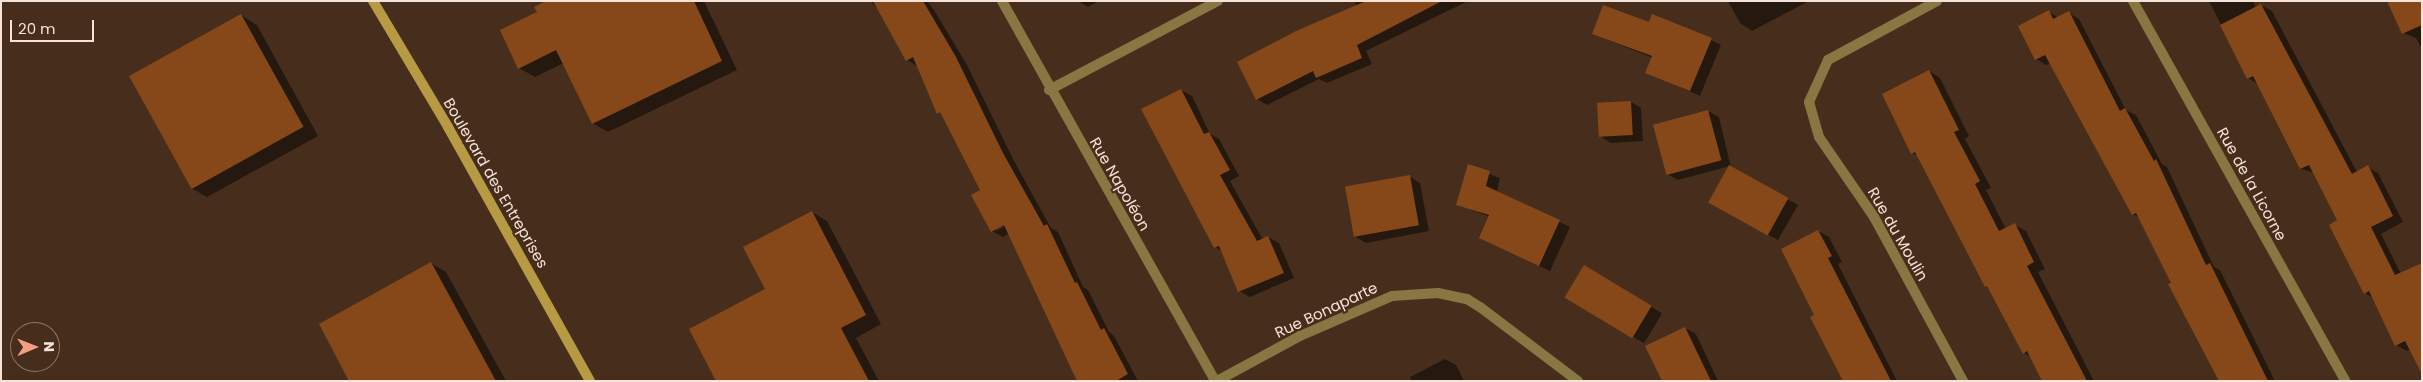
<!DOCTYPE html>
<html>
<head>
<meta charset="utf-8">
<style>
  body { margin:0 }
  #map { position:relative; width:2423px; height:382px; overflow:hidden; background:#472e1c; font-family:Poppins,sans-serif }
  div>[style] { position:absolute }
  .shadow>* { inset:0; background:#0007; transform-origin:0 0 }
  .building>* { inset:0; background:#864818; transform-origin:0 0 }
  .street>* { height:10px; margin:-5px; padding:0 5px; transform-origin:5px; border-radius:5px; background:#887643 }
  .secondary>* { height:10px; margin:-5px; padding:0 5px; transform-origin:5px; border-radius:5px; background:#b79b44 }
  span { translate:-50% -50%; white-space:nowrap; text-align:center; line-height:1.15; -webkit-text-stroke:4px #472e1c; paint-order:stroke }
  .street-label { font-size:15px; color:#f4e3d8 }
  .frame { position:absolute; inset:0; border:2px solid #f4e3d8; pointer-events:none }
  .north { position:absolute; left:10px; top:322px; width:50px; height:50px; box-sizing:border-box; background:#472e1c; border:1px solid #8c7667; border-radius:50%; rotate:89deg; font-size:14px; font-weight:700; line-height:20px; text-align:center; color:#f4e3d8 }
  .north::after { content:''; display:block; margin:auto; width:18px; height:22px; background:#f2a081; clip-path:polygon(50% 0,100% 100%,50% 72%,0 100%) }
  .scale { position:absolute; left:10px; top:20px; width:84px; height:22px; box-sizing:border-box; border:2px solid #f4e3d8; border-top:0; padding-left:6px; font-size:15px; line-height:18px; white-space:nowrap; color:#f4e3d8; -webkit-text-stroke:4px #472e1c; paint-order:stroke }
</style>
</head>
<body>
<div id="map">
  <div class="shadow">
    <div style="clip-path:polygon(549px 1px,704px 1px,737px 70px,608px 132px,592px 123px,564px 63px,535px 77px,519px 68px,538px 13px)"></div>
    <div style="clip-path:polygon(evenodd,870px 1px,927px 1px,934px 10px,967px 65px,1014px 161px,1051px 228px,1058px 232px,1083px 287px,1088px 290px,1109px 332px,1114px 336px,1138px 381px,1078px 381px,1009px 233px,1003px 237px,992px 231px,981px 191px,917px 66px,907px 60px,879px 10px,870px 1px,1010px 223px,996px 231px,996px 228px,1010px 223px)"></div>
    <div style="clip-path:polygon(1078px 1px,1099px 1px,1088px 7px)"></div>
    <div style="clip-path:polygon(1358px 1px,1468px 1px,1366px 51px,1372px 64px,1327px 83px,1319px 79px,1267px 105px,1257px 99px,1356px 7px,1355px 3px)"></div>
    <div style="clip-path:polygon(1728px 1px,1809px 1px,1752px 31px,1740px 23px)"></div>
    <div style="clip-path:polygon(2209px 1px,2253px 1px,2256px 8px,2261px 5px,2272px 11px,2357px 172px,2367px 167px,2378px 173px,2403px 222px,2381px 234px,2401px 274px,2411px 349px,2407px 351px,2396px 345px,2373px 298px,2365px 293px,2339px 221px,2315px 173px,2301px 169px,2258px 84px,2248px 78px)"></div>
    <div style="clip-path:polygon(2422px 1px,2422px 49px,2416px 38px,2403px 33px)"></div>
    <div style="clip-path:polygon(2049px 12px,2059px 18px,2069px 13px,2079px 19px,2126px 110px,2136px 115px,2162px 164px,2167px 167px,2214px 267px,2220px 270px,2275px 381px,2220px 381px,2141px 219px,2133px 214px,2051px 63px,2046px 65px,2036px 59px)"></div>
    <div style="clip-path:polygon(241px 15px,257px 25px,318px 136px,207px 197px,191px 188px)"></div>
    <div style="clip-path:polygon(1650px 24px,1711px 40px,1721px 45px,1700px 96px,1647px 72px,1653px 58px,1593px 34px)"></div>
    <div style="clip-path:polygon(1929px 71px,1940px 78px,1969px 136px,1965px 139px,1991px 188px,1986px 190px,2006px 229px,2015px 225px,2026px 231px,2045px 269px,2038px 272px,2094px 381px,2043px 381px,2031px 357px,2024px 353px,1919px 156px,1912px 153px)"></div>
    <div style="clip-path:polygon(1181px 90px,1192px 96px,1210px 134px,1219px 139px,1239px 176px,1230px 181px,1263px 240px,1268px 237px,1279px 243px,1294px 278px,1250px 297px,1239px 291px,1222px 251px,1215px 247px)"></div>
    <div style="clip-path:polygon(1631px 102px,1641px 108px,1643px 141px,1611px 143px,1600px 136px)"></div>
    <div style="clip-path:polygon(1708px 111px,1719px 117px,1731px 168px,1798px 205px,1778px 240px,1710px 202px,1730px 166px,1678px 180px,1667px 174px)"></div>
    <div style="clip-path:polygon(1468px 166px,1500px 178px,1497px 192px,1570px 227px,1550px 271px,1480px 238px,1490px 217px,1457px 204px)"></div>
    <div style="clip-path:polygon(1410px 177px,1420px 183px,1429px 231px,1366px 243px,1356px 237px)"></div>
    <div style="clip-path:polygon(812px 212px,827px 221px,881px 324px,856px 338px,879px 381px,718px 381px)"></div>
    <div style="clip-path:polygon(1818px 231px,1829px 237px,1842px 262px,1838px 264px,1897px 381px,1844px 381px,1816px 316px)"></div>
    <div style="clip-path:polygon(431px 263px,446px 272px,506px 381px,351px 381px)"></div>
    <div style="left:1585px;top:267px;width:90px;height:35px;rotate:31deg"></div>
    <div style="clip-path:polygon(1685px 328px,1696px 334px,1718px 381px,1664px 381px)"></div>
    <div style="clip-path:polygon(1445px 359px,1456px 365px,1464px 381px,1412px 381px,1410px 377px)"></div>
  </div>
  <div class="building">
    <div style="clip-path:polygon(546px 1px,694px 1px,722px 61px,592px 124px,556px 50px,518px 69px,500px 30px,537px 12px,534px 7px)"></div>
    <div style="clip-path:polygon(873px 1px,923px 1px,956px 57px,1003px 153px,1044px 226px,1047px 224px,1075px 283px,1077px 282px,1101px 330px,1104px 328px,1128px 374px,1116px 381px,1077px 381px,1004px 225px,991px 232px,971px 195px,980px 190px,940px 112px,937px 114px,913px 57px,906px 61px)"></div>
    <div style="clip-path:polygon(1366px 1px,1442px 1px,1357px 45px,1362px 58px,1316px 78px,1313px 71px,1256px 100px,1237px 62px,1296px 31px)"></div>
    <div style="clip-path:polygon(2387px 1px,2422px 1px,2422px 25px,2402px 34px)"></div>
    <div style="clip-path:polygon(2261px 4px,2352px 174px,2368px 165px,2393px 216px,2371px 227px,2395px 275px,2422px 263px,2422px 374px,2405px 341px,2395px 346px,2369px 291px,2364px 294px,2329px 225px,2337px 220px,2309px 165px,2300px 169px,2253px 76px,2247px 79px,2220px 25px)"></div>
    <div style="clip-path:polygon(1603px 5px,1649px 22px,1652px 14px,1712px 38px,1690px 91px,1645px 73px,1652px 56px,1592px 34px)"></div>
    <div style="clip-path:polygon(2049px 10px,2053px 19px,2069px 11px,2120px 111px,2125px 108px,2154px 161px,2156px 159px,2206px 265px,2210px 263px,2268px 381px,2219px 381px,2168px 284px,2171px 283px,2136px 213px,2132px 215px,2045px 55px,2035px 60px,2018px 26px)"></div>
    <div style="left:241px;top:14px;width:129px;height:128px;rotate:61deg"></div>
    <div style="clip-path:polygon(1929px 70px,1959px 130px,1954px 132px,1980px 181px,1975px 184px,1999px 231px,2015px 223px,2034px 262px,2027px 266px,2087px 381px,2042px 381px,2027px 351px,2023px 354px,1987px 286px,1985px 287px,1915px 152px,1911px 154px,1882px 94px)"></div>
    <div style="clip-path:polygon(1181px 89px,1204px 134px,1209px 132px,1230px 170px,1220px 175px,1257px 241px,1268px 236px,1284px 273px,1238px 292px,1219px 246px,1214px 248px,1141px 109px)"></div>
    <div style="left:1631px;top:101px;width:34px;height:34px;rotate:87deg"></div>
    <div style="left:1708px;top:110px;width:52px;height:57px;rotate:75deg"></div>
    <div style="clip-path:polygon(1468px 164px,1490px 171px,1486px 186px,1560px 220px,1539px 266px,1479px 238px,1489px 215px,1456px 205px)"></div>
    <div style="left:1729px;top:165px;width:68px;height:43px;rotate:29deg"></div>
    <div style="left:1410px;top:175px;width:51px;height:66px;rotate:80deg"></div>
    <div style="clip-path:polygon(812px 211px,866px 315px,841px 328px,869px 381px,716px 381px,689px 329px,765px 289px,743px 247px)"></div>
    <div style="clip-path:polygon(1818px 230px,1832px 256px,1828px 258px,1891px 381px,1843px 381px,1810px 317px,1814px 315px,1781px 249px)"></div>
    <div style="clip-path:polygon(431px 262px,496px 381px,349px 381px,319px 324px)"></div>
    <div style="left:1584px;top:265px;width:79px;height:38px;rotate:31deg"></div>
    <div style="clip-path:polygon(1685px 327px,1711px 381px,1662px 381px,1645px 346px)"></div>
  </div>
  <div class="street">
    <div style="left:1002px;top:1px;width:436px;rotate:60.7deg"></div>
    <div style="left:1937px;top:1px;width:124px;rotate:151.6deg"></div>
    <div style="left:1828px;top:60px;width:46px;rotate:114.3deg"></div>
    <div style="left:1809px;top:102px;width:36px;rotate:74deg"></div>
    <div style="left:1819px;top:137px;width:97px;rotate:55.5deg"></div>
    <div style="left:1874px;top:217px;width:187px;rotate:61.5deg"></div>
    <div style="left:2133px;top:1px;width:435px;rotate:60.8deg"></div>
    <div style="left:1049px;top:90px;width:191px;rotate:-27.8deg"></div>
    <div style="left:1217px;top:381px;width:94px;rotate:-28.5deg"></div>
    <div style="left:1300px;top:336px;width:100px;rotate:-23.5deg"></div>
    <div style="left:1392px;top:296px;width:46px;rotate:-3.7deg"></div>
    <div style="left:1438px;top:293px;width:30px;rotate:12deg"></div>
    <div style="left:1467px;top:299px;width:15px;rotate:32deg"></div>
    <div style="left:1480px;top:307px;width:123px;rotate:37.1deg"></div>
  </div>
  <div class="secondary">
    <div style="left:373px;top:1px;width:147px;rotate:59.2deg"></div>
    <div style="left:448px;top:127px;width:291px;rotate:60.8deg"></div>
  </div>
  <div class="street-label">
    <span style="left:496px;top:183px;rotate:60deg">Boulevard des Entreprises</span>
    <span style="left:1120px;top:184px;rotate:60deg">Rue Napoléon</span>
    <span style="left:2252px;top:184px;rotate:61deg">Rue de la Licorne</span>
    <span style="left:1898px;top:234px;rotate:60deg">Rue du Moulin</span>
    <span style="left:1326px;top:310px;rotate:-25deg">Rue Bonaparte</span>
  </div>
  <div class="frame"></div>
  <div class="north">N</div>
  <div class="scale">20 m</div>
</div>
</body>
</html>
